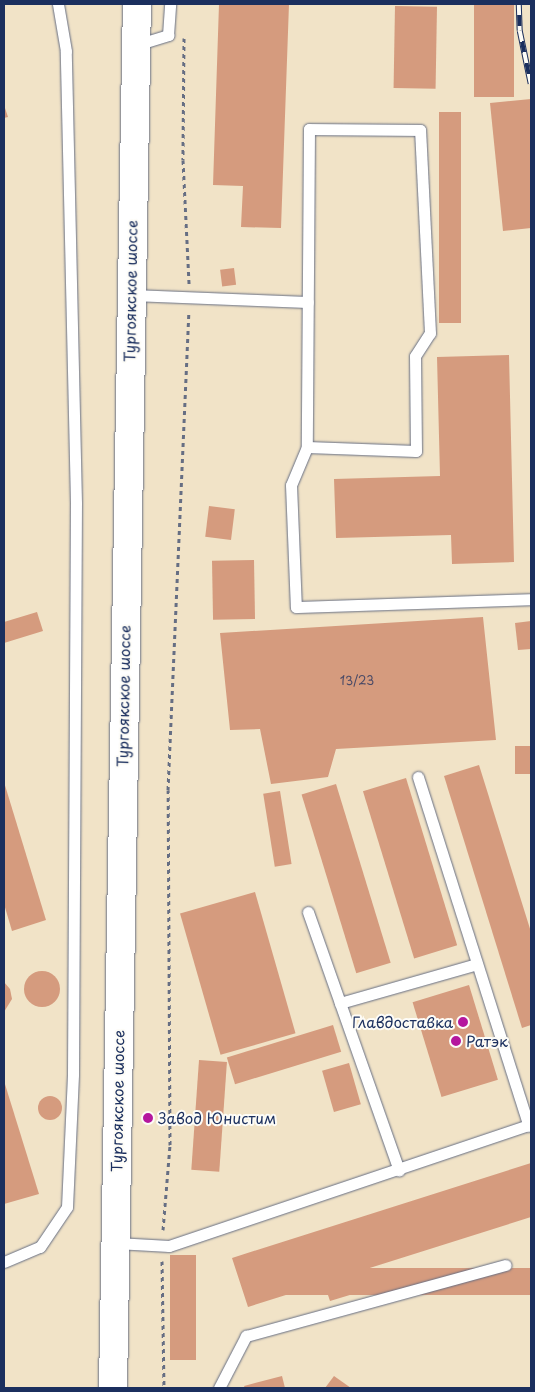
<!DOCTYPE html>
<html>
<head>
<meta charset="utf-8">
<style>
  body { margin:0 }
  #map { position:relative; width:535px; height:1392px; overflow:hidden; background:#f1e3c7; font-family:"Playpen Sans",sans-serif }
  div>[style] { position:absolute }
  .building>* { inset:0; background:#d59b7e; transform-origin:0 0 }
  .round { border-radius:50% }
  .path>* { height:3px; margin-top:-1.5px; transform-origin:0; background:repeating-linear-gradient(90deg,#666e83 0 4px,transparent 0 8px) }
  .roads { filter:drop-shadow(0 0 1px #666e83) drop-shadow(0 0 1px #666e83) }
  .service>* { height:11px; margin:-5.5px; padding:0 5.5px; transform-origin:5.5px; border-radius:5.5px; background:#fff }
  .primary>* { height:28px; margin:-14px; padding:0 14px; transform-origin:14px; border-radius:14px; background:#fff }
  .rail>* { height:5.5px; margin-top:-2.75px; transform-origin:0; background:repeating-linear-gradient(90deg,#fdfcf7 0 11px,#1b2f5e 0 22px); box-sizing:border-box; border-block:1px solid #1b2f5e }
  .dots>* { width:14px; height:14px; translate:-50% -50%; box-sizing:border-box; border:2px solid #fdfcf7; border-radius:50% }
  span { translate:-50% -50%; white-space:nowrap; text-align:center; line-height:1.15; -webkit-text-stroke:4px #fdfcf7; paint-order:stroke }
  .number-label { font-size:12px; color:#4a4a66 }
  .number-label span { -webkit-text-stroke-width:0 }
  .street-label { font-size:15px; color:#1b2f5e }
  .poi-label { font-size:15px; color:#1b2f5e }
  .right { translate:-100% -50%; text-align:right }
  .left { translate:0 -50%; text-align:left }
  .frame { position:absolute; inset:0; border:5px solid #1b2f5e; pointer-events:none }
</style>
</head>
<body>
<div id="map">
  <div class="building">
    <div style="clip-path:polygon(219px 4px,289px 4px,281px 228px,241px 227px,243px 186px,213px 185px)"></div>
    <div style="left:474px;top:4px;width:40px;height:93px"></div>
    <div style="left:395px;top:6px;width:42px;height:82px;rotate:1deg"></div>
    <div style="clip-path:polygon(531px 99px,531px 228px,503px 231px,490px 103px)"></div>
    <div style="clip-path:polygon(4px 105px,8px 117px,4px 118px)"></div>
    <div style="left:439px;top:112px;width:22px;height:211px"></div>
    <div style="left:234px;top:268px;width:17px;height:14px;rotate:83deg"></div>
    <div style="clip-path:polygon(509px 355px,514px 562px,452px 564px,451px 535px,336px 538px,334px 479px,440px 476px,437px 357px)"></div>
    <div style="left:209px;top:506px;width:26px;height:31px;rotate:7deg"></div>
    <div style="left:254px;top:560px;width:59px;height:42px;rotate:89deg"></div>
    <div style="clip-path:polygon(37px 612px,43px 631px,4px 643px,4px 622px)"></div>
    <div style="clip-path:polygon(483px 617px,496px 740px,336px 749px,328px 777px,271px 784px,260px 729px,230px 730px,220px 633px)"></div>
    <div style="clip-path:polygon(531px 621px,531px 649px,518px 650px,515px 623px)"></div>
    <div style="left:515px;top:746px;width:16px;height:28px"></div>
    <div style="clip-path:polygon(479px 765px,531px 932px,531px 1025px,522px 1028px,444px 776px)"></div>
    <div style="left:406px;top:778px;width:175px;height:45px;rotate:73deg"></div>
    <div style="clip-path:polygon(4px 782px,46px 920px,12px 931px,4px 904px)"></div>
    <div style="left:336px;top:784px;width:187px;height:36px;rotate:73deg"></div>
    <div style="left:280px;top:791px;width:74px;height:17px;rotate:81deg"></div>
    <div style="left:255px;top:892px;width:147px;height:78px;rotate:74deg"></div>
    <div class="round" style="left:24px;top:971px;width:36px;height:36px"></div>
    <div style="clip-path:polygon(4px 982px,10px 989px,12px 999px,4px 1012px)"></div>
    <div style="left:469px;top:985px;width:99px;height:59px;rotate:73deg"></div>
    <div style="left:333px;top:1025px;width:28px;height:111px;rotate:73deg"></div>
    <div style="left:199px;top:1060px;width:28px;height:110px;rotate:4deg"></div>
    <div style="left:349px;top:1063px;width:43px;height:28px;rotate:74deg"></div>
    <div style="clip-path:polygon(4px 1081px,39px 1194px,4px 1204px)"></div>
    <div class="round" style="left:38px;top:1096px;width:24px;height:24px"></div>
    <div style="clip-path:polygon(531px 1163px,531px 1217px,357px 1272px,363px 1291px,330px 1301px,324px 1283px,248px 1307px,232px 1258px)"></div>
    <div style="left:170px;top:1255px;width:26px;height:105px"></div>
    <div style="left:531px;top:1268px;width:27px;height:286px;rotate:90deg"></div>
    <div style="clip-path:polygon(282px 1376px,285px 1388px,245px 1388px,244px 1386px)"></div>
    <div style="clip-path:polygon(334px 1376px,351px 1388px,325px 1388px)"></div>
  </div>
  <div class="path">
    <div style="left:184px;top:38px;width:122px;rotate:90.5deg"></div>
    <div style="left:183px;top:160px;width:124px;rotate:87.2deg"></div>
    <div style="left:163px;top:1230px;width:85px;rotate:-85.3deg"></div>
    <div style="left:170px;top:1145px;width:355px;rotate:-90.3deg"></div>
    <div style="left:168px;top:790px;width:478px;rotate:-87.5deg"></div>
    <div style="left:162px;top:1261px;width:127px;rotate:89.1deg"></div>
  </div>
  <div class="roads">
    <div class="service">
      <div style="left:136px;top:45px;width:34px;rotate:-17deg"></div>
      <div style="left:168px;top:35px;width:31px;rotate:-86deg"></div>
      <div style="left:131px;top:295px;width:177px;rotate:2.3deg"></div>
      <div style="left:307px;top:447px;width:109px;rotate:2.1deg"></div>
      <div style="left:416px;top:451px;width:95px;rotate:-90.6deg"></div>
      <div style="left:415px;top:356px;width:27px;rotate:-57deg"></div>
      <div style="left:430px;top:333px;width:203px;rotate:-92.8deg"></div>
      <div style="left:420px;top:130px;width:111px;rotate:-179.5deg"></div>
      <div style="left:309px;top:129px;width:318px;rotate:90.4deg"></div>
      <div style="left:307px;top:447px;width:41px;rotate:112.8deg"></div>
      <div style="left:291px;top:485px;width:122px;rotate:87.7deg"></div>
      <div style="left:296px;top:607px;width:235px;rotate:-1.9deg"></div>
      <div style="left:418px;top:777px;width:366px;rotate:72.4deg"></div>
      <div style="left:308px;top:912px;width:274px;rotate:70.6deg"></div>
      <div style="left:340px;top:1003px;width:142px;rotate:-15.9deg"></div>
      <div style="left:116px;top:1243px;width:53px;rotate:3.2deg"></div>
      <div style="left:169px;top:1246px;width:382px;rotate:-18.6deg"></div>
      <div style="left:4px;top:1262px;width:39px;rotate:-23deg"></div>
      <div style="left:40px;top:1247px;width:48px;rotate:-56deg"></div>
      <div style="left:67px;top:1207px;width:133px;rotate:-87.4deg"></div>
      <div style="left:73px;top:1074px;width:571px;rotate:-89.7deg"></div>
      <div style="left:76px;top:503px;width:452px;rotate:-91.3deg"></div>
      <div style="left:66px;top:51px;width:48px;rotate:-99.7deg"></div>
      <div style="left:219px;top:1388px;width:59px;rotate:-62.6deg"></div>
      <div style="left:246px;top:1336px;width:269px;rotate:-15.3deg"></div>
    </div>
    <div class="primary">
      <div style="left:113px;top:1388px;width:1384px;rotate:-89.01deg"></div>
    </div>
  </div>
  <div class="rail">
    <div style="left:519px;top:4px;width:27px;rotate:88deg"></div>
    <div style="left:520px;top:31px;width:54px;rotate:78.3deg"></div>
  </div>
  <div class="dots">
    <div style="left:463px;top:1022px;background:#b5179e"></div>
    <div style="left:456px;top:1041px;background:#b5179e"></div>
    <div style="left:148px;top:1118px;background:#b5179e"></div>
  </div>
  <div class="number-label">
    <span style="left:357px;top:681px">13/23</span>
  </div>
  <div class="street-label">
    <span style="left:130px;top:291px;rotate:-89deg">Тургоякское шоссе</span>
    <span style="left:123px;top:696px;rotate:-89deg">Тургоякское шоссе</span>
    <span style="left:117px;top:1101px;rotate:-89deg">Тургоякское шоссе</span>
  </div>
  <div class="poi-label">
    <span class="right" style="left:453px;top:1022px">Главдоставка</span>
    <span class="left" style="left:466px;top:1041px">Ратэк</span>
    <span class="left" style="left:158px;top:1118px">Завод Юнистим</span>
  </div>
  <div class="frame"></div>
</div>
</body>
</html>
